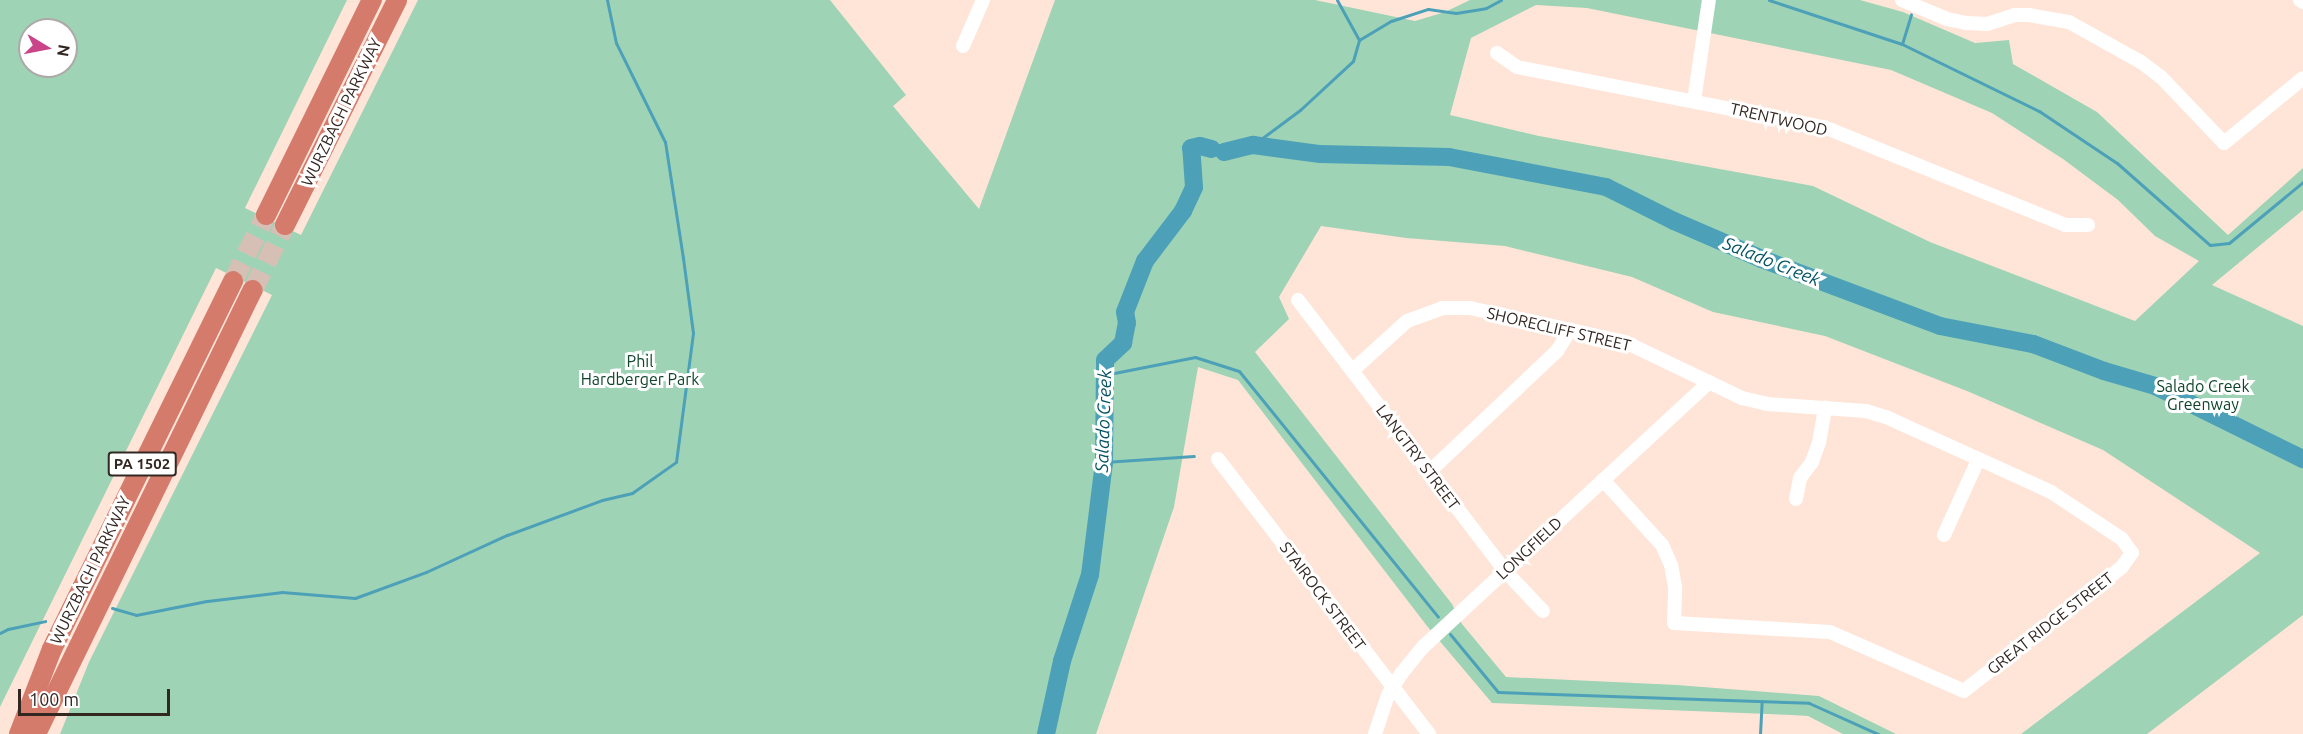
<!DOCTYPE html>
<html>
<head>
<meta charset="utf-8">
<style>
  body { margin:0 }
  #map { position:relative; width:2303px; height:734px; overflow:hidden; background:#ffe5d8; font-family:Ubuntu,sans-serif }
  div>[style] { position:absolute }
  .green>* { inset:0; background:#9fd3b5 }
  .stream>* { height:3px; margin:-1.5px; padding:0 1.5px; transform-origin:1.5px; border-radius:1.5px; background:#4ca1b9 }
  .river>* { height:18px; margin:-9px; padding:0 9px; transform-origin:9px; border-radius:9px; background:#4ca1b9 }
  .highway-tunnel>* { height:20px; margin-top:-10px; transform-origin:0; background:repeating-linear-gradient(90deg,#d6bfb4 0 20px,transparent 0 30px) }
  .minor>* { height:14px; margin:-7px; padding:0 7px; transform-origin:7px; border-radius:7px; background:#fff }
  .highway>* { height:20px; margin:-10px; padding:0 10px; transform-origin:10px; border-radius:10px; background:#d57b6b }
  span { translate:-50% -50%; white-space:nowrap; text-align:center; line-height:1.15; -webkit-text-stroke:6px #fff; paint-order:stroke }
  .shield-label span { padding:2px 4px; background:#fff; border:2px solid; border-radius:4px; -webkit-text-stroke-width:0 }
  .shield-label { font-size:15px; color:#332722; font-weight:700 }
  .street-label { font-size:16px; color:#332722 }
  .park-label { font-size:16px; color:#0e442b }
  .water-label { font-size:18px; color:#055262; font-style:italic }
  .north { position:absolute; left:18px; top:18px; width:60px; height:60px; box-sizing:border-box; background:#fff; border:2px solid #ada9a7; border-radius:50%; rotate:100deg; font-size:16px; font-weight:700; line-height:24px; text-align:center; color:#332722 }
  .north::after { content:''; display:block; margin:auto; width:21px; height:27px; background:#c94489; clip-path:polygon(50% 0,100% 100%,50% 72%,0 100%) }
  .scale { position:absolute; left:18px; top:689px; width:152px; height:27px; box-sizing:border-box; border:3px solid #332722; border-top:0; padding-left:8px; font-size:18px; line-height:21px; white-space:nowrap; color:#332722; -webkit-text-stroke:4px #fff; paint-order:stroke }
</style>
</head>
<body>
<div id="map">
  <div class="green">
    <div style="clip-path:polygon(evenodd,0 0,347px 0,245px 208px,301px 235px,418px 0,830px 0,906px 95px,893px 106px,979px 209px,1055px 0,1315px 0,1415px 21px,1445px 12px,1470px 0,1860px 0,1903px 12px,1975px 43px,2009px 40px,2013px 64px,2097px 112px,2228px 235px,2303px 168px,2303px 210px,2212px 285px,2303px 326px,2303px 615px,2147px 734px,2021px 734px,2260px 553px,2103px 450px,1967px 391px,1825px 336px,1713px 312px,1632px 277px,1505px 246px,1406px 238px,1321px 226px,1279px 297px,1289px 319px,1255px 352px,1452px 604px,1462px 624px,1506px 677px,1677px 685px,1819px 696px,1896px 734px,1843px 734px,1808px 716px,1792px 715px,1492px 703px,1427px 626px,1238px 380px,1198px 367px,1174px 507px,1096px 734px,60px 734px,89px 662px,272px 295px,216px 268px,0 707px,0 0,1536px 5px,1587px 8px,1891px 70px,1992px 113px,2063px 159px,2118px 200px,2155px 236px,2199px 261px,2135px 321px,1930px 242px,1813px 186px,1539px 136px,1450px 115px,1471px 38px,1536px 5px,0 0,30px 30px,66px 30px,66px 66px,30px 66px,30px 30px)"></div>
  </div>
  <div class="stream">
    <div style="left:1337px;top:0;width:46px;rotate:61.2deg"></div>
    <div style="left:1769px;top:0;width:140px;rotate:18.3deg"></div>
    <div style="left:1902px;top:44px;width:153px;rotate:26.1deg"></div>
    <div style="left:2039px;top:111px;width:94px;rotate:33.7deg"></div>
    <div style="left:2117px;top:163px;width:124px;rotate:41.4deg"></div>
    <div style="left:2210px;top:245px;width:19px;rotate:-6deg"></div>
    <div style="left:2229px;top:243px;width:96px;rotate:-39.5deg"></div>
    <div style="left:1902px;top:44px;width:31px;rotate:-73deg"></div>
    <div style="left:1253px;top:145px;width:59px;rotate:-36.7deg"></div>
    <div style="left:1300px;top:110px;width:72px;rotate:-42.8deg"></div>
    <div style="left:1353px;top:61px;width:22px;rotate:-74deg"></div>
    <div style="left:1359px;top:40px;width:37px;rotate:-31deg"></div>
    <div style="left:1391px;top:21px;width:39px;rotate:-18deg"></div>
    <div style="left:1428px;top:9px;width:28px;rotate:8deg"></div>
    <div style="left:1456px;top:13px;width:30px;rotate:-9deg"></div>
    <div style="left:1486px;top:8px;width:17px;rotate:-28deg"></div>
    <div style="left:1104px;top:375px;width:93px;rotate:-11.2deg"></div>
    <div style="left:1195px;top:357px;width:46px;rotate:17.7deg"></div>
    <div style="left:1239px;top:371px;width:316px;rotate:51deg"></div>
    <div style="left:1104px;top:462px;width:90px;rotate:-3.8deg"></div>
    <div style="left:112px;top:608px;width:25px;rotate:16deg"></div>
    <div style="left:136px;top:615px;width:72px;rotate:-11.2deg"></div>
    <div style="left:207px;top:601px;width:76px;rotate:-6.8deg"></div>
    <div style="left:282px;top:592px;width:73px;rotate:4.7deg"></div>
    <div style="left:355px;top:598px;width:76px;rotate:-20.1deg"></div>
    <div style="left:426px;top:572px;width:89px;rotate:-24.6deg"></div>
    <div style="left:507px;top:535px;width:101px;rotate:-20.2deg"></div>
    <div style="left:602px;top:500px;width:31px;rotate:-13deg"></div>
    <div style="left:632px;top:493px;width:54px;rotate:-35.2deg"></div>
    <div style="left:676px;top:462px;width:130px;rotate:-82.5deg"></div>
    <div style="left:693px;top:333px;width:76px;rotate:-97.6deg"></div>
    <div style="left:683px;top:258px;width:117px;rotate:-98.8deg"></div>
    <div style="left:665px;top:142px;width:110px;rotate:-116.3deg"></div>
    <div style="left:616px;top:43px;width:44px;rotate:-101.8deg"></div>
    <div style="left:0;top:633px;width:9px;rotate:-27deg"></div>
    <div style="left:8px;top:629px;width:38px;rotate:-12deg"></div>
    <div style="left:1450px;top:634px;width:75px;rotate:50.4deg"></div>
    <div style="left:1498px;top:692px;width:311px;rotate:2deg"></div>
    <div style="left:1809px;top:703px;width:76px;rotate:24.2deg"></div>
    <div style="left:1760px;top:734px;width:33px;rotate:-87deg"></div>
  </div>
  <div class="river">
    <div style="left:1224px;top:152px;width:30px;rotate:-14deg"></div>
    <div style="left:1253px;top:145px;width:68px;rotate:7.7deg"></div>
    <div style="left:1320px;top:154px;width:129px;rotate:1.3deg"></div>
    <div style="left:1449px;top:157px;width:160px;rotate:10.8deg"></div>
    <div style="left:1606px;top:187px;width:76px;rotate:26.6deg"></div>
    <div style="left:1674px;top:221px;width:96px;rotate:23.4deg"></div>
    <div style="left:1762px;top:259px;width:190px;rotate:20.6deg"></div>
    <div style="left:1940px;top:326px;width:95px;rotate:11deg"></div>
    <div style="left:2033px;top:344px;width:76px;rotate:20.8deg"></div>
    <div style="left:2104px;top:371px;width:53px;rotate:16.4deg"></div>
    <div style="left:2155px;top:386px;width:165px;rotate:26.3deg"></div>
    <div style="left:1046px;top:734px;width:75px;rotate:-77.6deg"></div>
    <div style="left:1062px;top:661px;width:90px;rotate:-72deg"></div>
    <div style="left:1090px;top:575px;width:114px;rotate:-82.9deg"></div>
    <div style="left:1104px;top:462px;width:102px;rotate:-89.4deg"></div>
    <div style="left:1105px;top:360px;width:25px;rotate:-43deg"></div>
    <div style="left:1123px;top:343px;width:20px;rotate:-79deg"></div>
    <div style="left:1127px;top:323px;width:11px;rotate:-100deg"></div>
    <div style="left:1125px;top:312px;width:55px;rotate:-68.6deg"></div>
    <div style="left:1145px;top:261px;width:63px;rotate:-52.8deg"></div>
    <div style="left:1183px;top:211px;width:26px;rotate:-65deg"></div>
    <div style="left:1194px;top:187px;width:39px;rotate:-94deg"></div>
    <div style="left:1191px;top:148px;width:9px;rotate:-13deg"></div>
    <div style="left:1200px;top:146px;width:12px;rotate:14deg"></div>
  </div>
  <div class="highway-tunnel">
    <div style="left:233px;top:281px;width:74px;rotate:-63.4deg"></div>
    <div style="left:253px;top:290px;width:72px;rotate:-63.8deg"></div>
  </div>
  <div class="minor">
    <div style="left:1902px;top:0;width:49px;rotate:22.9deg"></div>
    <div style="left:1947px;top:19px;width:19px;rotate:12deg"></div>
    <div style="left:1966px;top:23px;width:21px;rotate:3deg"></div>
    <div style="left:1987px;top:24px;width:29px;rotate:-18deg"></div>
    <div style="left:2015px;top:15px;width:14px"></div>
    <div style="left:2029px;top:15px;width:41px;rotate:9.9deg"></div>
    <div style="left:2069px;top:22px;width:82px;rotate:29.1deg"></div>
    <div style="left:2141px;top:62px;width:25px;rotate:37deg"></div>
    <div style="left:2161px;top:77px;width:91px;rotate:46.3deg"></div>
    <div style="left:2224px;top:143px;width:102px;rotate:-39.4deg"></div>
    <div style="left:2300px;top:0;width:4px;rotate:34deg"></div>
    <div style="left:963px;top:46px;width:50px;rotate:-66.5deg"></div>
    <div style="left:1497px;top:53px;width:24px;rotate:35deg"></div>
    <div style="left:1517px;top:67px;width:313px;rotate:11.1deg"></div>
    <div style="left:1824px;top:127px;width:260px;rotate:22.1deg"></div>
    <div style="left:2065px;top:225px;width:23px"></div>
    <div style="left:1694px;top:101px;width:102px;rotate:-81.6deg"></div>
    <div style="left:1298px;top:300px;width:341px;rotate:52.6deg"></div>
    <div style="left:1505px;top:571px;width:55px;rotate:46.5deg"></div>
    <div style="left:1353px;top:370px;width:73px;rotate:-42.2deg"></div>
    <div style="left:1407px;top:321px;width:37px;rotate:-20deg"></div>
    <div style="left:1442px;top:308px;width:28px"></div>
    <div style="left:1470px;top:308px;width:159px;rotate:12.4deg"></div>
    <div style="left:1625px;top:342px;width:130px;rotate:25.6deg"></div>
    <div style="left:1742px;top:398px;width:26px;rotate:13deg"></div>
    <div style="left:1767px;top:404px;width:99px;rotate:4deg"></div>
    <div style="left:1866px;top:411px;width:21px;rotate:17deg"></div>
    <div style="left:1886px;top:417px;width:181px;rotate:24.4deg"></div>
    <div style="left:2051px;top:492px;width:85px;rotate:33.5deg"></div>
    <div style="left:2122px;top:539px;width:17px;rotate:54deg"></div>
    <div style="left:2132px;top:553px;width:17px;rotate:126deg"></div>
    <div style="left:2122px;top:567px;width:201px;rotate:141.9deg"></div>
    <div style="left:1964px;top:691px;width:146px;rotate:-156.2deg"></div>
    <div style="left:1830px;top:632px;width:156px;rotate:-176.7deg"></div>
    <div style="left:1674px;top:623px;width:36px;rotate:-88deg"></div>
    <div style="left:1675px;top:587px;width:22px;rotate:-100deg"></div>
    <div style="left:1671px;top:565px;width:22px;rotate:-114deg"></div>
    <div style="left:1662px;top:545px;width:88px;rotate:-132.2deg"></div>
    <div style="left:1218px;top:459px;width:347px;rotate:52.5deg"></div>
    <div style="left:1429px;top:472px;width:176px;rotate:-43.4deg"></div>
    <div style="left:1557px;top:351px;width:25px;rotate:-58deg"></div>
    <div style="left:1796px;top:499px;width:21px;rotate:-79deg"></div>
    <div style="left:1800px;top:478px;width:20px;rotate:-53deg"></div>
    <div style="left:1812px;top:462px;width:20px;rotate:-70deg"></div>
    <div style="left:1819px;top:443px;width:36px;rotate:-80deg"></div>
    <div style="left:1944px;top:535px;width:82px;rotate:-65.6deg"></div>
    <div style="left:1375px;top:734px;width:41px;rotate:-71.6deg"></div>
    <div style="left:1388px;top:695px;width:25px;rotate:-58deg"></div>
    <div style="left:1401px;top:674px;width:35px;rotate:-51deg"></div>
    <div style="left:1423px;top:647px;width:390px;rotate:-42.8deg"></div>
  </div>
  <div class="highway">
    <div style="left:266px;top:215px;width:240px;rotate:-63.8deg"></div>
    <div style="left:285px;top:225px;width:251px;rotate:-63.5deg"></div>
    <div style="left:19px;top:734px;width:91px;rotate:-68.8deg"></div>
    <div style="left:52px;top:649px;width:410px;rotate:-63.8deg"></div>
    <div style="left:36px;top:734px;width:494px;rotate:-64deg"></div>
  </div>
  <div class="shield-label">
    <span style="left:142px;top:464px">PA 1502</span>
  </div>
  <div class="street-label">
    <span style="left:341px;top:112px;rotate:-64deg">WURZBACH PARKWAY</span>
    <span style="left:1779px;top:119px;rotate:13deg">TRENTWOOD</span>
    <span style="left:1559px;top:329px;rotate:13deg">SHORECLIFF STREET</span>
    <span style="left:1418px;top:457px;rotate:53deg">LANGTRY STREET</span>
    <span style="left:1529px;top:548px;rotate:-43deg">LONGFIELD</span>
    <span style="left:90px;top:570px;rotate:-64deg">WURZBACH PARKWAY</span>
    <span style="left:1323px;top:596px;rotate:53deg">STAIROCK STREET</span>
    <span style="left:2050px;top:623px;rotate:-38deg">GREAT RIDGE STREET</span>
  </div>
  <div class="park-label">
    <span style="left:640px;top:370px">Phil<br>Hardberger Park</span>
    <span style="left:2203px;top:395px">Salado Creek<br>Greenway</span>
  </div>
  <div class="water-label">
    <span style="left:1772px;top:261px;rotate:22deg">Salado Creek</span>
    <span style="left:1103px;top:421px;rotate:-88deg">Salado Creek</span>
  </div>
  <div class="north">N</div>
  <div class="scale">100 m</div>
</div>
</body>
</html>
